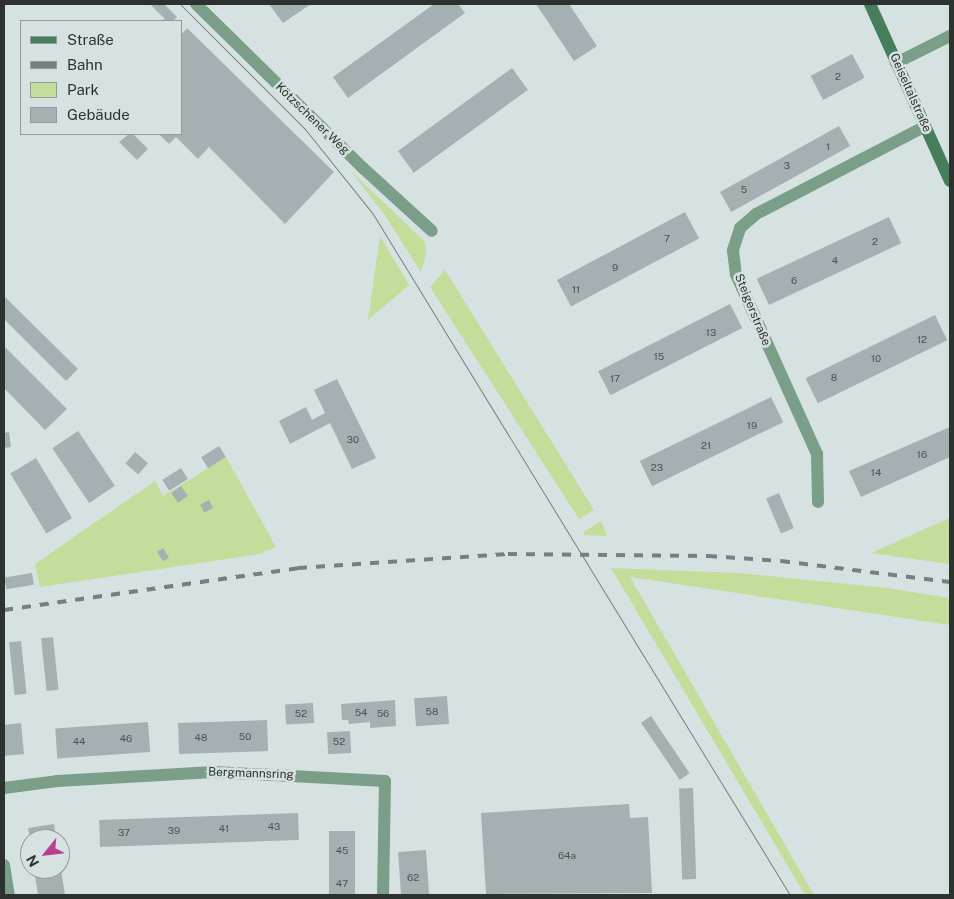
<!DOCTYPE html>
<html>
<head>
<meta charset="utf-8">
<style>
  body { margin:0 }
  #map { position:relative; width:954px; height:899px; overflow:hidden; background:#d6e2e1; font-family:"Public Sans",sans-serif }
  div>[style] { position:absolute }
  .green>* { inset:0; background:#c3dd9b }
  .building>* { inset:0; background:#a5b0b3; transform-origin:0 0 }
  .street>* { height:12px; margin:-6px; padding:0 6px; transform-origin:6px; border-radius:6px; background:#7a9e87 }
  .secondary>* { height:12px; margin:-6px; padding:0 6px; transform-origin:6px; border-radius:6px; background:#467e5d }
  .tram>* { height:1px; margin:-0.5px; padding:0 0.5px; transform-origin:0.5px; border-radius:0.5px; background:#78807f }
  .rail>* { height:4px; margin-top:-2px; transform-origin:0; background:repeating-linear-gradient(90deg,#78807f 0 9px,transparent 0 18px) }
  span { translate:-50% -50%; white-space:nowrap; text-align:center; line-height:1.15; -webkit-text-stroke:5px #d6e2e1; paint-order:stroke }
  .number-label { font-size:10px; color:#4b5252 }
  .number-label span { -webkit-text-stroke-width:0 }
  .street-label { font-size:12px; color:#2d3231 }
  .frame { position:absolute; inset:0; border:5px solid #2d3231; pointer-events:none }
  .legend { position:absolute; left:20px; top:20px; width:162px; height:115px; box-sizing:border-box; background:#d6e2e1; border:1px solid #929c9b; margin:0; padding:6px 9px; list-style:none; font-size:15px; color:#2d3231 }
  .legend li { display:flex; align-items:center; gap:10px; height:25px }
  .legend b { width:25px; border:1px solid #929c9b }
  .north { position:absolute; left:20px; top:829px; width:50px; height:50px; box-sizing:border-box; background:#d6e2e1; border:1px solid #929c9b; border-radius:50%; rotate:241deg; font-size:14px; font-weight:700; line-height:20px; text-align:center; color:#2d3231 }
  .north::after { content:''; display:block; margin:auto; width:18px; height:22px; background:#b93f91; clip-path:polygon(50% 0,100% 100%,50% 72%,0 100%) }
</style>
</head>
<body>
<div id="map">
  <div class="green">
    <div style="clip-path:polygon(350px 170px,425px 242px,426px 255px,421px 272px,384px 214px)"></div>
    <div style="clip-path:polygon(380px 236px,409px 285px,368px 320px)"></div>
    <div style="clip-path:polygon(445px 270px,594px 510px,579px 519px,430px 287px)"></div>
    <div style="clip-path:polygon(226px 457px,276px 547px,259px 554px,40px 587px,35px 564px,155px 481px,163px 496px)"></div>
    <div style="clip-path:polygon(950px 518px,950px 564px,871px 553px)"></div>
    <div style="clip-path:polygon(601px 521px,607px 536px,584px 535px,584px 532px)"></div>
    <div style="clip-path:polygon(611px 568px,740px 573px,887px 588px,950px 598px,950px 625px,630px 577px,814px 895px,805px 895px)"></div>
  </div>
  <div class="building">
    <div style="clip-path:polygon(150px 4px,164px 4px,177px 17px,173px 21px,162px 21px,165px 19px)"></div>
    <div style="clip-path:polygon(269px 4px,311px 4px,283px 23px)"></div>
    <div style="clip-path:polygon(434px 4px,458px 4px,465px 13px,348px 98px,333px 77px)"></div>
    <div style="clip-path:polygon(536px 4px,569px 4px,597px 46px,574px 61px)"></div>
    <div style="clip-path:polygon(187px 28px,334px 172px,285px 224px,209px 147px,198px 159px,176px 137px,169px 144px,159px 134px,181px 134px,181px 35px)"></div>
    <div style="left:852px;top:54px;width:27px;height:47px;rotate:62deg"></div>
    <div style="left:512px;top:68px;width:27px;height:141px;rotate:54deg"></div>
    <div style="left:839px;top:126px;width:23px;height:136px;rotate:61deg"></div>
    <div style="clip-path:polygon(129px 134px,133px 134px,148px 149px,137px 160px,119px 142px)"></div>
    <div style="left:685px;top:212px;width:30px;height:145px;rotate:62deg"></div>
    <div style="left:889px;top:217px;width:29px;height:146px;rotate:65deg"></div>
    <div style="clip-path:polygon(4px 296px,78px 369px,66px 381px,4px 319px)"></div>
    <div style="left:730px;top:304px;width:27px;height:148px;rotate:63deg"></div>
    <div style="left:935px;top:315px;width:28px;height:144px;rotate:64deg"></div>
    <div style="clip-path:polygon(4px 346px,67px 409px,45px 430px,4px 388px)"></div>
    <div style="clip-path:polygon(337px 379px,376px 458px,352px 469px,330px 423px,290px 444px,279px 421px,306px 407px,312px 420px,325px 413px,314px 390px)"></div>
    <div style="left:771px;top:397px;width:28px;height:146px;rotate:64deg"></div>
    <div style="clip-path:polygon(950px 427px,950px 457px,861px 497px,849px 471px)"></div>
    <div style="left:78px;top:431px;width:66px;height:31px;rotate:56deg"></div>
    <div style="clip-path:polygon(9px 432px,11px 447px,4px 448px,4px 433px)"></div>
    <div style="left:219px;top:446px;width:13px;height:21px;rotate:58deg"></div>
    <div style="left:135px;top:452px;width:17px;height:15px;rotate:40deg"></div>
    <div style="left:36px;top:458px;width:70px;height:30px;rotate:59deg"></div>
    <div style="left:181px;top:468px;width:13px;height:22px;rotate:58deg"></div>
    <div style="left:181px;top:486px;width:12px;height:12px;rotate:55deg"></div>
    <div style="left:779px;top:493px;width:38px;height:14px;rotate:67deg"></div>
    <div style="left:209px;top:500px;width:9px;height:10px;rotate:63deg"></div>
    <div style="clip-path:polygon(163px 548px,169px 558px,163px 561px,157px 552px)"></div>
    <div style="left:32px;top:573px;width:12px;height:28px;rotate:81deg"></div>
    <div style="left:53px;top:637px;width:53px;height:12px;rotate:84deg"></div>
    <div style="left:21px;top:641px;width:53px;height:12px;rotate:84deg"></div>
    <div style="left:447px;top:696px;width:28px;height:33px;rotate:86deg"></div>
    <div style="clip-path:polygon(395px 700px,396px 726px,370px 728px,370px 722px,349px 724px,348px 720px,342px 720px,341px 704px)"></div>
    <div style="left:313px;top:703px;width:20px;height:28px;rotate:87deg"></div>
    <div style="left:651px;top:716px;width:69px;height:12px;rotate:56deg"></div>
    <div style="left:267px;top:720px;width:31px;height:89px;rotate:88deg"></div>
    <div style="left:148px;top:722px;width:30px;height:93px;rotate:86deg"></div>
    <div style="clip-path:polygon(21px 723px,24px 754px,4px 756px,4px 725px)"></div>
    <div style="left:350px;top:731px;width:22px;height:23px;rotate:87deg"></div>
    <div style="left:693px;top:788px;width:91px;height:14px;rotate:88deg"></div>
    <div style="clip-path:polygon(629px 804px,630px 818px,648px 817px,652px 893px,486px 894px,481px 813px)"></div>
    <div style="left:298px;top:813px;width:27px;height:199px;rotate:88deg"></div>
    <div style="clip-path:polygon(54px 824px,56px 839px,30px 839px,28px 828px)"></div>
    <div style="left:329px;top:831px;width:26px;height:64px"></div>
    <div style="left:426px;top:850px;width:45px;height:28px;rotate:86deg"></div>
    <div style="clip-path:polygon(34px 869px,61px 869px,65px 895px,38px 895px)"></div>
  </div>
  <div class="street">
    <div style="left:196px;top:4px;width:234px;rotate:44.5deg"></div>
    <div style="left:363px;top:168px;width:93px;rotate:42.4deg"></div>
    <div style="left:896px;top:63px;width:60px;rotate:-26.6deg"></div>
    <div style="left:818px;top:502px;width:48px;rotate:-91.2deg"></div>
    <div style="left:817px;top:454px;width:196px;rotate:-114.3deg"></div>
    <div style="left:736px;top:275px;width:25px;rotate:-97deg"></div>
    <div style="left:733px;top:250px;width:23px;rotate:-72deg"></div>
    <div style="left:740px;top:228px;width:21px;rotate:-41deg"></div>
    <div style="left:756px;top:214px;width:189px;rotate:-27.4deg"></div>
    <div style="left:4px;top:788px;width:53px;rotate:-7.5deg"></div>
    <div style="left:57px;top:781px;width:157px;rotate:-3.3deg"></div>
    <div style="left:214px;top:772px;width:171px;rotate:3deg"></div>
    <div style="left:385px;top:781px;width:114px;rotate:91deg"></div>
    <div style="left:4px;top:865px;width:30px;rotate:81deg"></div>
  </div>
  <div class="secondary">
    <div style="left:870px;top:4px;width:194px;rotate:65.7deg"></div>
  </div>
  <div class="tram">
    <div style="left:180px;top:4px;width:177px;rotate:45deg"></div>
    <div style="left:305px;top:129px;width:109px;rotate:51.3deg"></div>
    <div style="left:373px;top:214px;width:799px;rotate:58.52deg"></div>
  </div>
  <div class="rail">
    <div style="left:4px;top:610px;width:297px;rotate:-8.1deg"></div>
    <div style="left:298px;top:568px;width:210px;rotate:-3.8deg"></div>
    <div style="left:508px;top:554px;width:200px;rotate:0.6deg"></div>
    <div style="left:708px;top:556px;width:73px;rotate:3.9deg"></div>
    <div style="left:781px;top:561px;width:170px;rotate:7.1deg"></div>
  </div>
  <div class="number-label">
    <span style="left:838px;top:77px">2</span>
    <span style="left:828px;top:147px">1</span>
    <span style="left:787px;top:166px">3</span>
    <span style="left:744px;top:190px">5</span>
    <span style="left:667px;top:239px">7</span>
    <span style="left:875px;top:242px">2</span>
    <span style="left:835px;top:261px">4</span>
    <span style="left:615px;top:268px">9</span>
    <span style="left:794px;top:281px">6</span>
    <span style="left:576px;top:290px">11</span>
    <span style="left:711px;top:333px">13</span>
    <span style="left:922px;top:340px">12</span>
    <span style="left:659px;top:357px">15</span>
    <span style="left:876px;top:359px">10</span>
    <span style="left:834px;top:378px">8</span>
    <span style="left:615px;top:379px">17</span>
    <span style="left:752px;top:426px">19</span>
    <span style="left:353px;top:440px">30</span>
    <span style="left:706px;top:446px">21</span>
    <span style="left:922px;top:455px">16</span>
    <span style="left:657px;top:468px">23</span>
    <span style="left:876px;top:473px">14</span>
    <span style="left:432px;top:712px">58</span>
    <span style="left:361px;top:713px">54</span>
    <span style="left:301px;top:714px">52</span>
    <span style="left:383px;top:714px">56</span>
    <span style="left:245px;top:737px">50</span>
    <span style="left:201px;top:738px">48</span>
    <span style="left:126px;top:739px">46</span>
    <span style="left:79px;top:742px">44</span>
    <span style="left:339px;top:742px">52</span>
    <span style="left:274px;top:827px">43</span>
    <span style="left:224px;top:829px">41</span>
    <span style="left:174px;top:831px">39</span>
    <span style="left:124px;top:833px">37</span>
    <span style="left:342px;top:851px">45</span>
    <span style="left:567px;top:856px">64a</span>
    <span style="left:413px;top:878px">62</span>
    <span style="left:342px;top:884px">47</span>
  </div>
  <div class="street-label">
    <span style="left:910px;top:93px;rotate:66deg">Geiseltalstraße</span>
    <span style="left:312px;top:119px;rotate:44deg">Kötzschener Weg</span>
    <span style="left:752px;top:310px;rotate:68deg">Steigerstraße</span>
    <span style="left:251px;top:774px;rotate:2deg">Bergmannsring</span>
  </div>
  <div class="frame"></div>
  <ul class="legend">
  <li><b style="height:6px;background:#467e5d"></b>Straße</li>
  <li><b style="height:6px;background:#78807f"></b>Bahn</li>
  <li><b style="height:14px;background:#c3dd9b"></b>Park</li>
  <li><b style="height:14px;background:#a5b0b3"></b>Gebäude</li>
  </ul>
  <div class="north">N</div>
</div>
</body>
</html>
